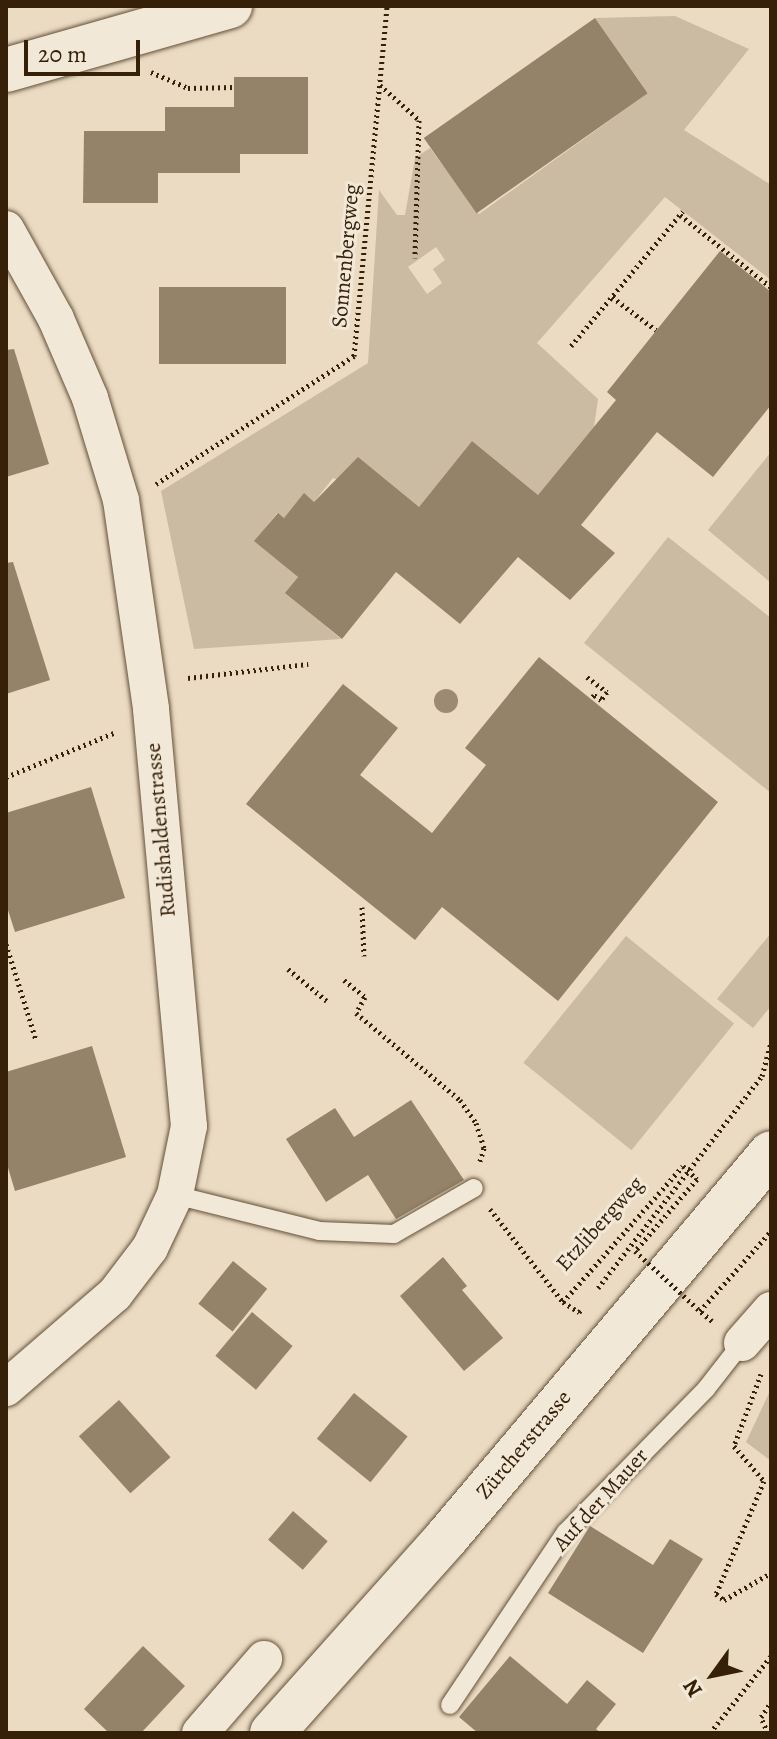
<!DOCTYPE html>
<html>
<head>
<meta charset="utf-8">
<style>
  body { margin:0 }
  #map { position:relative; width:777px; height:1739px; overflow:hidden; background:#ebdbc3; font-family:Alegreya,serif }
  div>[style] { position:absolute }
  .green>* { inset:0; background:#ccbba3; transform-origin:0 0 }
  .building>* { inset:0; background:#948269; transform-origin:0 0 }
  .path>* { height:5px; margin-top:-2.5px; transform-origin:0; background:repeating-linear-gradient(90deg,#362108 0 2px,transparent 0 6px) }
  .roads { filter:drop-shadow(0 0 2px #635037) drop-shadow(0 0 2px #635037) }
  .lane>* { height:18px; margin:-9px; padding:0 9px; transform-origin:9px; border-radius:9px; background:#f2e8d8 }
  .street>* { height:36px; margin:-18px; padding:0 18px; transform-origin:18px; border-radius:18px; background:#f2e8d8 }
  .secondary>* { height:44px; margin:-22px; padding:0 22px; transform-origin:22px; border-radius:22px; background:#f2e8d8 }
  .path-bridge>* { height:5px; margin-top:-2.5px; transform-origin:0; background:repeating-linear-gradient(90deg,#362108 0 2px,transparent 0 6px) }
  .trees>* { width:24px; height:24px; margin:-12px; border-radius:50%; background:#9c8a72 }
  span { translate:-50% -50%; white-space:nowrap; text-align:center; line-height:1.15; -webkit-text-stroke:6px #f2e8d8; paint-order:stroke }
  .street-label { font-size:22px; color:#362108 }
  .frame { position:absolute; inset:0; border:8px solid #362108; pointer-events:none }
  .north { position:absolute; left:673px; top:1635px; width:80px; height:80px; -webkit-text-stroke:6px #f2e8d8; paint-order:stroke; rotate:237deg; font-size:22px; font-weight:700; line-height:32px; text-align:center; color:#362108 }
  .north::after { content:''; display:block; margin:auto; width:28px; height:36px; background:#362108; clip-path:polygon(50% 0,100% 100%,50% 72%,0 100%) }
  .scale { position:absolute; left:24px; top:40px; width:116px; height:36px; box-sizing:border-box; border:4px solid #362108; border-top:0; padding-left:10px; font-size:24px; line-height:28px; white-space:nowrap; color:#362108; -webkit-text-stroke:6px #f2e8d8; paint-order:stroke }
</style>
</head>
<body>
<div id="map">
  <div class="green">
    <div style="clip-path:polygon(evenodd,675px 16px,749px 49px,684px 130px,771px 185px,771px 280px,665px 197px,537px 343px,598px 399px,594px 427px,538px 495px,472px 441px,419px 507px,333px 478px,314px 502px,304px 494px,284px 518px,277px 513px,255px 541px,298px 577px,286px 593px,341px 639px,194px 649px,161px 491px,368px 363px,379px 190px,397px 215px,405px 215px,415px 158px,430px 148px,479px 214px,648px 93px,595px 18px,675px 16px,436px 247px,445px 260px,433px 269px,442px 283px,427px 294px,408px 267px,436px 247px)"></div>
    <div style="clip-path:polygon(771px 452px,771px 583px,708px 530px)"></div>
    <div style="clip-path:polygon(668px 537px,771px 618px,771px 793px,584px 643px)"></div>
    <div style="clip-path:polygon(771px 933px,771px 1006px,753px 1028px,717px 999px)"></div>
    <div style="left:626px;top:936px;width:139px;height:163px;rotate:39deg"></div>
    <div style="clip-path:polygon(771px 1373px,771px 1461px,746px 1442px,769px 1393px)"></div>
  </div>
  <div class="building">
    <div style="left:595px;top:18px;width:92px;height:209px;rotate:55deg"></div>
    <div style="clip-path:polygon(234px 77px,308px 77px,308px 154px,240px 154px,240px 173px,158px 173px,158px 203px,83px 203px,84px 131px,165px 131px,165px 107px,234px 107px)"></div>
    <div style="clip-path:polygon(720px 251px,771px 292px,771px 405px,713px 477px,657px 432px,581px 525px,615px 553px,570px 600px,518px 557px,460px 624px,396px 572px,342px 639px,285px 593px,298px 577px,254px 541px,278px 513px,284px 518px,304px 493px,314px 502px,358px 457px,419px 507px,472px 441px,538px 495px,616px 400px,607px 392px)"></div>
    <div style="left:159px;top:287px;width:127px;height:77px"></div>
    <div style="clip-path:polygon(14px 349px,49px 464px,6px 477px,6px 350px)"></div>
    <div style="clip-path:polygon(13px 562px,50px 680px,6px 694px,6px 563px)"></div>
    <div style="clip-path:polygon(539px 657px,718px 802px,558px 1001px,442px 907px,415px 940px,246px 804px,343px 684px,398px 728px,360px 775px,432px 833px,486px 765px,465px 748px)"></div>
    <div style="clip-path:polygon(91px 787px,125px 898px,15px 932px,6px 904px,6px 813px)"></div>
    <div style="clip-path:polygon(92px 1046px,126px 1157px,15px 1191px,6px 1161px,6px 1072px)"></div>
    <div style="clip-path:polygon(411px 1100px,464px 1180px,396px 1219px,368px 1175px,326px 1202px,286px 1139px,335px 1108px,354px 1137px)"></div>
    <div style="clip-path:polygon(443px 1257px,467px 1286px,462px 1290px,503px 1338px,464px 1371px,400px 1296px)"></div>
    <div style="left:233px;top:1261px;width:44px;height:55px;rotate:39deg"></div>
    <div style="left:252px;top:1312px;width:53px;height:57px;rotate:40deg"></div>
    <div style="left:354px;top:1393px;width:69px;height:59px;rotate:39deg"></div>
    <div style="left:119px;top:1400px;width:77px;height:54px;rotate:48deg"></div>
    <div style="left:293px;top:1511px;width:46px;height:38px;rotate:41deg"></div>
    <div style="clip-path:polygon(590px 1526px,653px 1565px,670px 1539px,703px 1559px,643px 1653px,548px 1593px)"></div>
    <div style="clip-path:polygon(143px 1646px,185px 1686px,141px 1733px,109px 1733px,84px 1709px)"></div>
    <div style="clip-path:polygon(510px 1656px,567px 1704px,587px 1680px,616px 1704px,596px 1729px,601px 1733px,478px 1733px,459px 1717px)"></div>
  </div>
  <div class="path">
    <div style="left:151px;top:72px;width:40px;rotate:23.4deg"></div>
    <div style="left:188px;top:88px;width:46px;rotate:-1.2deg"></div>
    <div style="left:380px;top:85px;width:52px;rotate:41.9deg"></div>
    <div style="left:419px;top:120px;width:138px;rotate:91.7deg"></div>
    <div style="left:680px;top:215px;width:116px;rotate:38.4deg"></div>
    <div style="left:612px;top:297px;width:55px;rotate:36.9deg"></div>
    <div style="left:571px;top:346px;width:175px;rotate:-50.3deg"></div>
    <div style="left:156px;top:484px;width:236px;rotate:-32.9deg"></div>
    <div style="left:354px;top:356px;width:352px;rotate:-84.6deg"></div>
    <div style="left:587px;top:677px;width:25px;rotate:37deg"></div>
    <div style="left:607px;top:692px;width:10px;rotate:127deg"></div>
    <div style="left:601px;top:700px;width:9px;rotate:-144deg"></div>
    <div style="left:594px;top:695px;width:5px;rotate:127deg"></div>
    <div style="left:188px;top:678px;width:121px;rotate:-6.7deg"></div>
    <div style="left:6px;top:777px;width:119px;rotate:-22.2deg"></div>
    <div style="left:362px;top:907px;width:49px;rotate:87.7deg"></div>
    <div style="left:6px;top:944px;width:101px;rotate:72.6deg"></div>
    <div style="left:288px;top:969px;width:50px;rotate:39.4deg"></div>
    <div style="left:344px;top:980px;width:27px;rotate:39deg"></div>
    <div style="left:365px;top:997px;width:18px;rotate:119deg"></div>
    <div style="left:356px;top:1013px;width:136px;rotate:39.9deg"></div>
    <div style="left:460px;top:1100px;width:28px;rotate:55deg"></div>
    <div style="left:476px;top:1123px;width:26px;rotate:72deg"></div>
    <div style="left:484px;top:1148px;width:14px;rotate:107deg"></div>
    <div style="left:490px;top:1209px;width:118px;rotate:51.9deg"></div>
    <div style="left:563px;top:1302px;width:19px;rotate:32deg"></div>
    <div style="left:579px;top:1312px;width:4px;rotate:-45deg"></div>
    <div style="left:598px;top:1288px;width:268px;rotate:-52.3deg"></div>
    <div style="left:762px;top:1076px;width:34px;rotate:-75deg"></div>
    <div style="left:712px;top:1321px;width:16px;rotate:-140deg"></div>
    <div style="left:700px;top:1311px;width:107px;rotate:-48.4deg"></div>
    <div style="left:761px;top:1374px;width:77px;rotate:110.6deg"></div>
    <div style="left:734px;top:1446px;width:46px;rotate:49.4deg"></div>
    <div style="left:764px;top:1481px;width:123px;rotate:113deg"></div>
    <div style="left:716px;top:1594px;width:10px;rotate:37deg"></div>
    <div style="left:724px;top:1600px;width:54px;rotate:-29.9deg"></div>
    <div style="left:710px;top:1733px;width:98px;rotate:-51.6deg"></div>
    <div style="left:768px;top:1733px;width:17px;rotate:-114deg"></div>
    <div style="left:761px;top:1717px;width:18px;rotate:-56deg"></div>
  </div>
  <div class="roads">
    <div class="lane">
      <div style="left:175px;top:1195px;width:148px;rotate:14deg"></div>
      <div style="left:319px;top:1231px;width:75px;rotate:2.3deg"></div>
      <div style="left:394px;top:1234px;width:92px;rotate:-29.9deg"></div>
      <div style="left:450px;top:1705px;width:208px;rotate:-56.2deg"></div>
      <div style="left:566px;top:1532px;width:200px;rotate:-45.6deg"></div>
      <div style="left:706px;top:1389px;width:58px;rotate:-52deg"></div>
    </div>
    <div class="street">
      <div style="left:6px;top:229px;width:103px;rotate:60.9deg"></div>
      <div style="left:56px;top:319px;width:86px;rotate:66.7deg"></div>
      <div style="left:90px;top:398px;width:107px;rotate:73.1deg"></div>
      <div style="left:121px;top:500px;width:211px;rotate:81.8deg"></div>
      <div style="left:151px;top:709px;width:419px;rotate:84.8deg"></div>
      <div style="left:189px;top:1126px;width:70px;rotate:101.5deg"></div>
      <div style="left:175px;top:1195px;width:59px;rotate:115.3deg"></div>
      <div style="left:150px;top:1248px;width:58px;rotate:127.3deg"></div>
      <div style="left:115px;top:1294px;width:144px;rotate:139.2deg"></div>
      <div style="left:742px;top:1343px;width:44px;rotate:-48.7deg"></div>
      <div style="left:200px;top:1733px;width:98px;rotate:-49.1deg"></div>
    </div>
    <div class="secondary">
      <div style="left:6px;top:70px;width:233px;rotate:-15.9deg"></div>
      <div style="left:272px;top:1733px;width:263px;rotate:-48.2deg"></div>
      <div style="left:447px;top:1537px;width:502px;rotate:-49.84deg"></div>
    </div>
  </div>
  <div class="path-bridge">
    <div style="left:563px;top:1302px;width:181px;rotate:-48.6deg"></div>
    <div style="left:683px;top:1166px;width:19px;rotate:43deg"></div>
    <div style="left:697px;top:1179px;width:95px;rotate:130.7deg"></div>
    <div style="left:635px;top:1251px;width:88px;rotate:42.7deg"></div>
  </div>
  <div class="trees">
    <div style="left:446px;top:701px"></div>
  </div>
  <div class="street-label">
    <span style="left:346px;top:256px;rotate:-85deg">Sonnenbergweg</span>
    <span style="left:161px;top:830px;rotate:-95deg">Rudishaldenstrasse</span>
    <span style="left:600px;top:1224px;rotate:-48deg">Etzlibergweg</span>
    <span style="left:524px;top:1445px;rotate:-50deg">Zürcherstrasse</span>
    <span style="left:601px;top:1500px;rotate:-48deg">Auf der Mauer</span>
  </div>
  <div class="frame"></div>
  <div class="north">N</div>
  <div class="scale">20 m</div>
</div>
</body>
</html>
